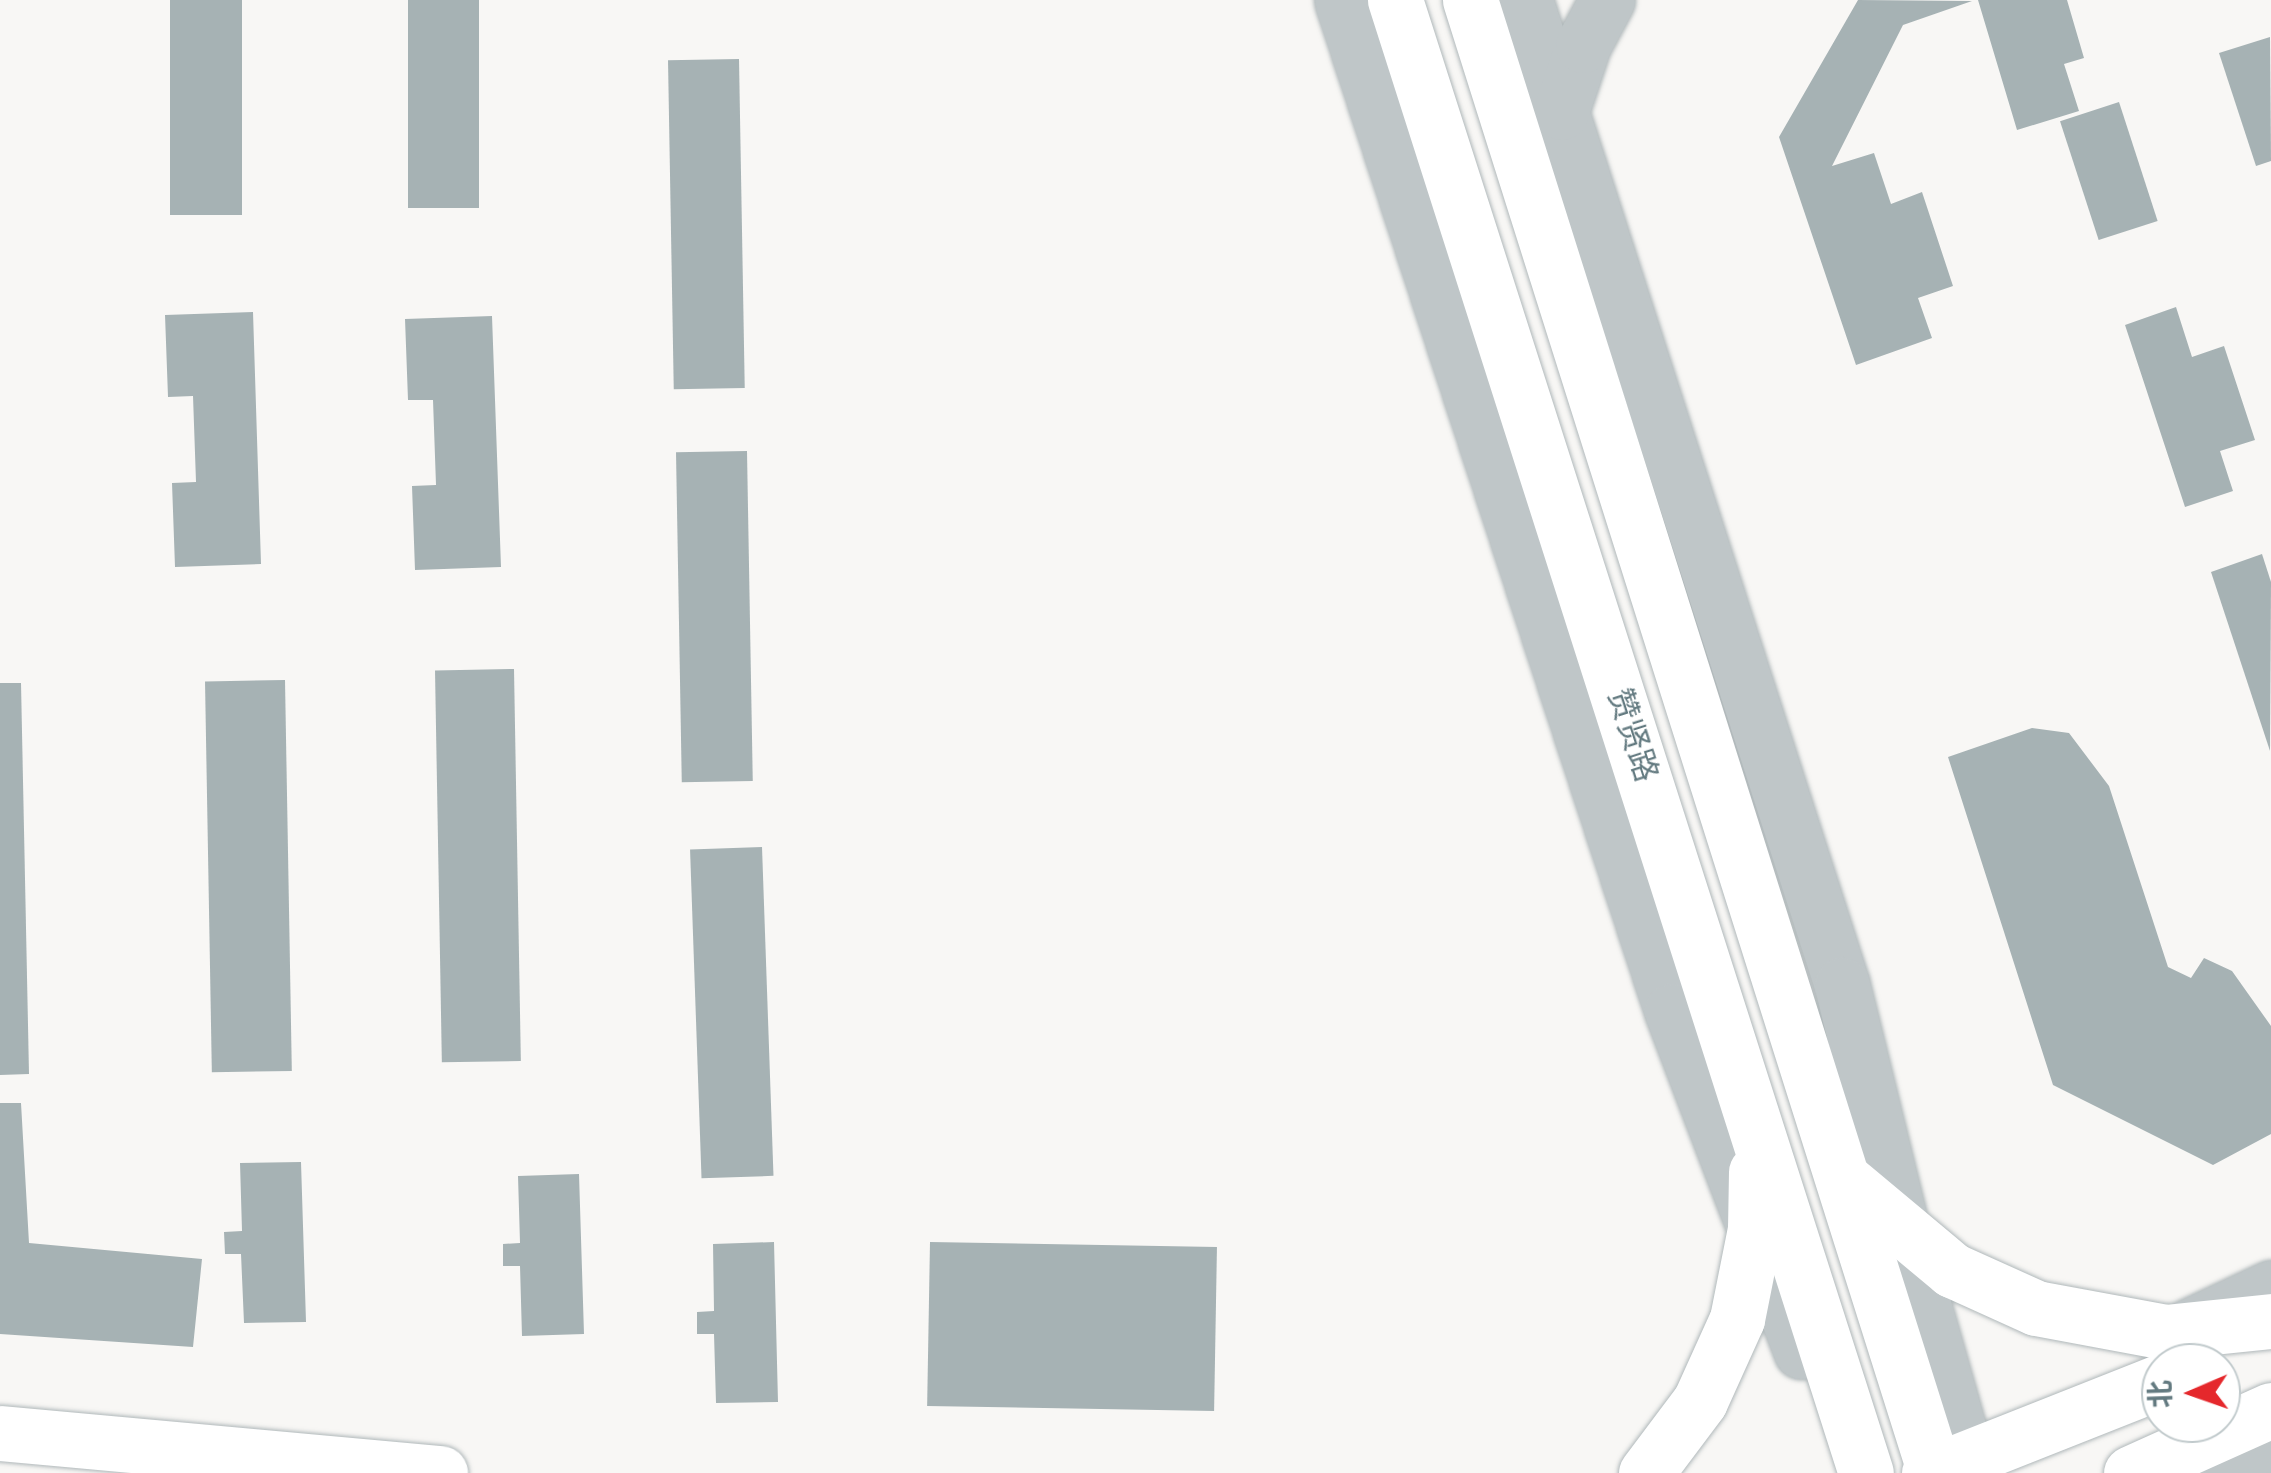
<!DOCTYPE html>
<html>
<head>
<meta charset="utf-8">
<style>
  body { margin:0 }
  #map { position:relative; width:2271px; height:1473px; overflow:hidden; background:#f8f7f5; font-family:Overpass,"Noto Sans SC",sans-serif }
  div>[style] { position:absolute }
  .building>* { inset:0; background:#a6b2b4; transform-origin:0 0 }
  .roads { filter:drop-shadow(0 0 2px #b0b8ba) drop-shadow(0 0 2px #b0b8ba) }
  .minor>* { height:55px; margin:-27.5px; padding:0 27.5px; transform-origin:27.5px; border-radius:27.5px; background:#bfc6c8 }
  .major>* { height:55px; margin:-27.5px; padding:0 27.5px; transform-origin:27.5px; border-radius:27.5px; background:#fff }
  span { translate:-50% -50%; white-space:nowrap; text-align:center; line-height:1.15; -webkit-text-stroke:10px #fff; paint-order:stroke }
  .street-label { font-size:32px; color:#637a80 }
  .north { position:absolute; left:2141px; top:1343px; width:100px; height:100px; box-sizing:border-box; background:#fff; border:2px solid #c1cacc; border-radius:50%; rotate:268deg; font-size:28px; font-weight:700; line-height:40px; text-align:center; color:#637a80 }
  .north::after { content:''; display:block; margin:auto; width:35px; height:45px; background:#e5282c; clip-path:polygon(50% 0,100% 100%,50% 72%,0 100%) }
</style>
</head>
<body>
<div id="map">
  <div class="building">
    <div style="left:170px;top:0;width:72px;height:215px"></div>
    <div style="left:408px;top:0;width:71px;height:208px"></div>
    <div style="clip-path:polygon(1858px 0,1972px 1px,1903px 25px,1832px 166px,1874px 153px,1891px 204px,1922px 192px,1953px 286px,1918px 298px,1932px 338px,1856px 365px,1779px 137px)"></div>
    <div style="clip-path:polygon(1978px 0,2067px 0,2084px 58px,2064px 64px,2079px 111px,2017px 130px)"></div>
    <div style="clip-path:polygon(2270px 37px,2271px 161px,2256px 166px,2219px 53px)"></div>
    <div style="left:739px;top:59px;width:329px;height:71px;rotate:89deg"></div>
    <div style="left:2119px;top:102px;width:125px;height:62px;rotate:72deg"></div>
    <div style="clip-path:polygon(2176px 307px,2192px 357px,2224px 346px,2255px 440px,2220px 451px,2233px 491px,2185px 507px,2125px 325px)"></div>
    <div style="clip-path:polygon(253px 312px,261px 564px,175px 567px,172px 483px,196px 482px,193px 396px,168px 397px,165px 315px)"></div>
    <div style="clip-path:polygon(492px 316px,501px 567px,415px 570px,412px 486px,436px 485px,433px 400px,408px 400px,405px 319px)"></div>
    <div style="left:747px;top:451px;width:330px;height:71px;rotate:89deg"></div>
    <div style="clip-path:polygon(2262px 554px,2271px 582px,2270px 751px,2211px 572px)"></div>
    <div style="left:514px;top:669px;width:392px;height:79px;rotate:89deg"></div>
    <div style="left:285px;top:680px;width:391px;height:80px;rotate:89deg"></div>
    <div style="clip-path:polygon(0 683px,21px 683px,29px 1074px,0 1075px)"></div>
    <div style="clip-path:polygon(2032px 728px,2069px 733px,2109px 786px,2168px 967px,2191px 978px,2204px 958px,2232px 971px,2271px 1026px,2271px 1134px,2213px 1165px,2053px 1085px,1948px 757px)"></div>
    <div style="left:762px;top:847px;width:329px;height:72px;rotate:88deg"></div>
    <div style="clip-path:polygon(0 1103px,21px 1103px,29px 1243px,202px 1259px,193px 1347px,0 1334px)"></div>
    <div style="clip-path:polygon(301px 1162px,306px 1322px,244px 1323px,241px 1254px,225px 1254px,224px 1232px,242px 1231px,240px 1163px)"></div>
    <div style="clip-path:polygon(579px 1174px,584px 1334px,522px 1336px,520px 1266px,503px 1266px,503px 1244px,520px 1243px,518px 1176px)"></div>
    <div style="clip-path:polygon(774px 1242px,778px 1402px,716px 1403px,714px 1334px,697px 1334px,697px 1312px,714px 1311px,713px 1244px)"></div>
    <div style="left:930px;top:1242px;width:287px;height:164px;rotate:1deg"></div>
  </div>
  <div class="roads">
    <div class="minor">
      <div style="left:1342px;top:0;width:1063px;rotate:71.92deg"></div>
      <div style="left:1672px;top:1011px;width:364px;rotate:69.2deg"></div>
      <div style="left:1525px;top:0;width:1035px;rotate:72.16deg"></div>
      <div style="left:1842px;top:985px;width:256px;rotate:76.2deg"></div>
      <div style="left:1903px;top:1234px;width:248px;rotate:74.1deg"></div>
      <div style="left:1561px;top:112px;width:71px;rotate:-71.8deg"></div>
      <div style="left:1583px;top:45px;width:51px;rotate:-61.9deg"></div>
      <div style="left:2188px;top:1327px;width:92px;rotate:-25.2deg"></div>
      <div style="left:2219px;top:1468px;width:56px;rotate:-22.9deg"></div>
    </div>
    <div class="major">
      <div style="left:1395px;top:0;width:1546px;rotate:72.27deg"></div>
      <div style="left:1470px;top:0;width:1545px;rotate:72.48deg"></div>
      <div style="left:1848px;top:1183px;width:136px;rotate:39.9deg"></div>
      <div style="left:1952px;top:1270px;width:92px;rotate:24.3deg"></div>
      <div style="left:2036px;top:1308px;width:131px;rotate:10.5deg"></div>
      <div style="left:2165px;top:1332px;width:107px;rotate:-5.9deg"></div>
      <div style="left:0;top:1433px;width:442px;rotate:5.2deg"></div>
      <div style="left:1646px;top:1473px;width:90px;rotate:-53.1deg"></div>
      <div style="left:1700px;top:1401px;width:90px;rotate:-65.7deg"></div>
      <div style="left:1737px;top:1319px;width:92px;rotate:-78.7deg"></div>
      <div style="left:1755px;top:1229px;width:57px;rotate:-89deg"></div>
      <div style="left:1929px;top:1473px;width:250px;rotate:-21.6deg"></div>
      <div style="left:2131px;top:1473px;width:154px;rotate:-24.2deg"></div>
    </div>
  </div>
  <div class="street-label">
    <span style="left:1630px;top:736px;rotate:72deg">赞贤路</span>
  </div>
  <div class="north">北</div>
</div>
</body>
</html>
